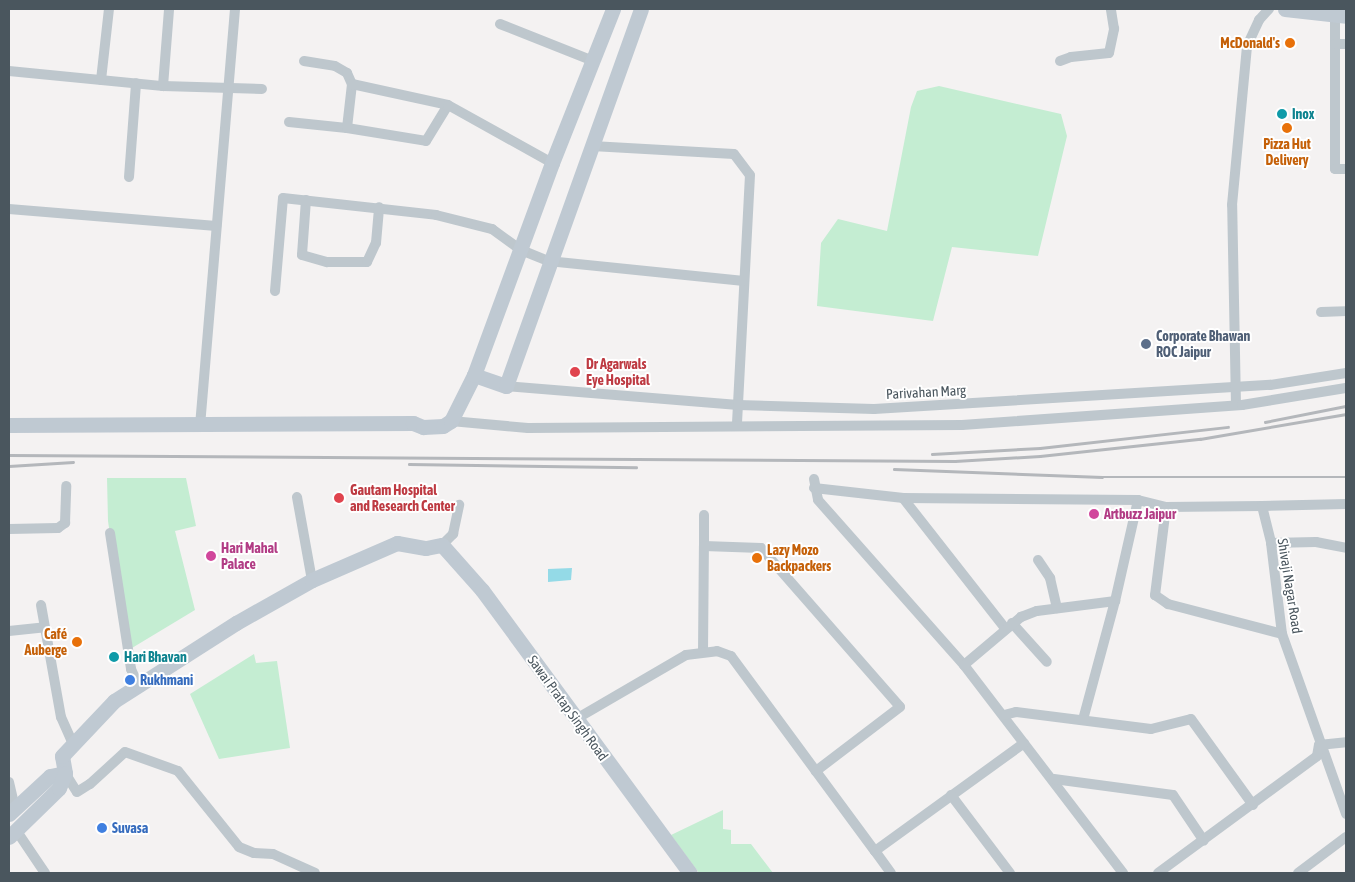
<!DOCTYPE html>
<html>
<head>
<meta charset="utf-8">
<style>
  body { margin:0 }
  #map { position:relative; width:1355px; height:882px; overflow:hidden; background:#f4f2f2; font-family:"Asap Condensed",sans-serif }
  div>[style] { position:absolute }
  .green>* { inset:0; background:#c4edd2 }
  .water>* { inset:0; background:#94dae7 }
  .street>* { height:10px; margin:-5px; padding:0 5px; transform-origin:5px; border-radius:5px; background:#bec7cd }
  .secondary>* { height:15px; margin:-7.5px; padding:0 7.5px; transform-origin:7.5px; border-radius:7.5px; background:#bfc9d2 }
  .rail>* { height:2.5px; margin:-1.25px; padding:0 1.25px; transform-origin:1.25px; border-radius:1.25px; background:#b4b7bb }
  .dots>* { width:14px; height:14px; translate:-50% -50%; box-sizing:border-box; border:2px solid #fff; border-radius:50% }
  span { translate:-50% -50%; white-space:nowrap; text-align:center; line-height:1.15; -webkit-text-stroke:4px #fff; paint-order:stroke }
  .food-label { font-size:14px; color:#c56008; font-weight:700 }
  .right { translate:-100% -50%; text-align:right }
  .left { translate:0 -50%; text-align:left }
  .culture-label { font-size:14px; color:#0d838f; font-weight:700 }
  .service-label { font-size:14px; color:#4e5e75; font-weight:700 }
  .health-label { font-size:14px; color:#be3a42; font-weight:700 }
  .street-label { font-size:14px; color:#4a565e }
  .hotel-label { font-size:14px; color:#b23c85; font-weight:700 }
  .shop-label { font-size:14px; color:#366cbe; font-weight:700 }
  .frame { position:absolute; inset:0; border:10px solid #4a565e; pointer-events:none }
</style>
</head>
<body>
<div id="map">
  <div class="green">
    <div style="clip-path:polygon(939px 86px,1061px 114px,1067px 136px,1038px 256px,952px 247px,933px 321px,817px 306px,821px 243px,838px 219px,887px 231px,911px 107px,917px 91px)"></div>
    <div style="clip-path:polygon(107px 478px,186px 478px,196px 526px,175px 531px,195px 610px,127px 651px,108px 521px)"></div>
    <div style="clip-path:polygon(254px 654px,256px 663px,277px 661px,290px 748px,219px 759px,190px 694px)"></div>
    <div style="clip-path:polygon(723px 810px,723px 829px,731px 830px,731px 844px,751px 844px,773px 873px,699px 873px,671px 835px)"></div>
  </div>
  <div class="water">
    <div style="clip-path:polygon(572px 568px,571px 580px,548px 582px,548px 569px)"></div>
  </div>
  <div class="street">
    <div style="left:1335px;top:17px;width:152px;rotate:90deg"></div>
    <div style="left:1335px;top:169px;width:11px"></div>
    <div style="left:500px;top:24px;width:98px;rotate:21.6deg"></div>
    <div style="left:1335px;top:44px;width:11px"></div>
    <div style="left:304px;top:61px;width:31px;rotate:9deg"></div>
    <div style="left:335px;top:66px;width:14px;rotate:30deg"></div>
    <div style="left:347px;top:73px;width:12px;rotate:66deg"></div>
    <div style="left:1060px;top:61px;width:12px;rotate:-20deg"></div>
    <div style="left:1071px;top:57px;width:38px;rotate:-6deg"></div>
    <div style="left:1109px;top:53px;width:25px;rotate:-78deg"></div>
    <div style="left:1114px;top:29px;width:20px;rotate:-99deg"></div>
    <div style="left:9px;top:71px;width:155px;rotate:5.6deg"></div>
    <div style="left:163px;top:86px;width:99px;rotate:1.7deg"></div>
    <div style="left:101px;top:80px;width:71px;rotate:-83.6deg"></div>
    <div style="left:163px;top:86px;width:77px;rotate:-85.5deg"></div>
    <div style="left:289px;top:122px;width:58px;rotate:5.9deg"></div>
    <div style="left:347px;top:128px;width:80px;rotate:9.3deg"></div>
    <div style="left:426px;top:141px;width:42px;rotate:-58.6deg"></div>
    <div style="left:347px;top:128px;width:44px;rotate:-83.5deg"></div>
    <div style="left:352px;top:84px;width:98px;rotate:12.3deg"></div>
    <div style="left:448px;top:105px;width:119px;rotate:29.1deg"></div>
    <div style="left:592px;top:146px;width:142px;rotate:3.2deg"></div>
    <div style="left:734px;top:154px;width:26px;rotate:53deg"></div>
    <div style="left:750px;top:175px;width:251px;rotate:93deg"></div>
    <div style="left:129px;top:177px;width:94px;rotate:-85.7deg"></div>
    <div style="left:306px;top:200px;width:55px;rotate:94.2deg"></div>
    <div style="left:302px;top:255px;width:26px;rotate:16deg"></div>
    <div style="left:327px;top:262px;width:40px"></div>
    <div style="left:367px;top:262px;width:21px;rotate:-65deg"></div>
    <div style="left:376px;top:243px;width:36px;rotate:-85deg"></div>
    <div style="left:9px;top:209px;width:208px;rotate:4.7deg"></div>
    <div style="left:275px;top:291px;width:93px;rotate:-85.1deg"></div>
    <div style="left:283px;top:198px;width:154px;rotate:6.3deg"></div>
    <div style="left:436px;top:215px;width:58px;rotate:14deg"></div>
    <div style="left:492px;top:229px;width:36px;rotate:36deg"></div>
    <div style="left:521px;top:250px;width:29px;rotate:22deg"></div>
    <div style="left:548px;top:261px;width:197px;rotate:5.8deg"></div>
    <div style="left:1321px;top:312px;width:25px;rotate:-2deg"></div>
    <div style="left:506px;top:386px;width:233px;rotate:4.7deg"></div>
    <div style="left:738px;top:405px;width:136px;rotate:1.7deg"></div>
    <div style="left:874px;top:409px;width:397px;rotate:-3.5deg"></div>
    <div style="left:1270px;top:385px;width:77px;rotate:-9deg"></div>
    <div style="left:1236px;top:405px;width:200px;rotate:-91.1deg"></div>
    <div style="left:1232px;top:205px;width:160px;rotate:-84.6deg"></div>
    <div style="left:1247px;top:46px;width:29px;rotate:-65deg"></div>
    <div style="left:1259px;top:20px;width:15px;rotate:-48deg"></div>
    <div style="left:451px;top:421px;width:77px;rotate:5.2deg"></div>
    <div style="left:528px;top:428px;width:434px;rotate:-0.4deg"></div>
    <div style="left:962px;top:425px;width:281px;rotate:-4.1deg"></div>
    <div style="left:1242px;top:405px;width:105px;rotate:-9.3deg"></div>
    <div style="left:200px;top:426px;width:418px;rotate:-85.2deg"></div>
    <div style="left:814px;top:479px;width:21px;rotate:79deg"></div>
    <div style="left:818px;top:500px;width:220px;rotate:48.5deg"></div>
    <div style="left:964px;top:665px;width:262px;rotate:52.6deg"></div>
    <div style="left:814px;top:488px;width:90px;rotate:6.4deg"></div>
    <div style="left:903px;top:498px;width:235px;rotate:0.5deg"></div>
    <div style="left:1138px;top:500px;width:104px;rotate:102.8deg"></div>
    <div style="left:297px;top:497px;width:84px;rotate:79.8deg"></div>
    <div style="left:903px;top:498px;width:165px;rotate:51.9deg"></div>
    <div style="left:1138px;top:500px;width:29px;rotate:14deg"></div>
    <div style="left:1166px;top:507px;width:96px;rotate:-0.6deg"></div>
    <div style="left:1262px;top:506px;width:38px;rotate:76deg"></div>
    <div style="left:1271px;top:543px;width:92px;rotate:83.1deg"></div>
    <div style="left:1282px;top:634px;width:191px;rotate:70.4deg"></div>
    <div style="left:1262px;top:506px;width:84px;rotate:-1.4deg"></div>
    <div style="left:1166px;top:507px;width:89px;rotate:97.1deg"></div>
    <div style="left:1155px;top:595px;width:16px;rotate:35deg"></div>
    <div style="left:1168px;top:604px;width:118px;rotate:14.7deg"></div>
    <div style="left:9px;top:529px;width:49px;rotate:-1.2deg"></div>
    <div style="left:58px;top:528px;width:9px;rotate:-36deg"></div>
    <div style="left:65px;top:523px;width:37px;rotate:-88deg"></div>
    <div style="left:110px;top:533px;width:138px;rotate:81.2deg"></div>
    <div style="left:131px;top:669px;width:17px;rotate:66deg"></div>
    <div style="left:1271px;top:543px;width:45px;rotate:-1.3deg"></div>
    <div style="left:1316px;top:542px;width:31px;rotate:11deg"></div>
    <div style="left:442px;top:545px;width:16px;rotate:-45deg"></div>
    <div style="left:453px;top:534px;width:30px;rotate:-78deg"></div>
    <div style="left:704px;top:546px;width:31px;rotate:-90deg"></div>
    <div style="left:1038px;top:560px;width:22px;rotate:56deg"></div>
    <div style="left:1050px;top:578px;width:31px;rotate:77deg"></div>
    <div style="left:41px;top:605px;width:114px;rotate:79.9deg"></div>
    <div style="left:61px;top:717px;width:30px;rotate:66deg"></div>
    <div style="left:1012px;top:623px;width:52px;rotate:48.1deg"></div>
    <div style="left:9px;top:631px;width:36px;rotate:-6deg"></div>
    <div style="left:703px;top:652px;width:106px;rotate:-89.5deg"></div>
    <div style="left:704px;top:546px;width:57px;rotate:2deg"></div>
    <div style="left:761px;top:548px;width:211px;rotate:48.8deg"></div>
    <div style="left:900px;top:707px;width:106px;rotate:142.7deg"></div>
    <div style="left:964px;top:665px;width:75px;rotate:-40.1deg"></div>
    <div style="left:1021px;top:617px;width:17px;rotate:-21deg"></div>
    <div style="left:1037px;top:611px;width:79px;rotate:-7.3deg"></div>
    <div style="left:1115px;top:601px;width:123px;rotate:105.1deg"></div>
    <div style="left:1004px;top:715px;width:12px;rotate:-14deg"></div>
    <div style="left:1016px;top:712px;width:136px;rotate:7.2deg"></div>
    <div style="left:1151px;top:729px;width:41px;rotate:-14deg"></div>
    <div style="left:1191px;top:719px;width:106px;rotate:54.2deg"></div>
    <div style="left:576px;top:719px;width:127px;rotate:-30.2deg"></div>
    <div style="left:686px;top:655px;width:31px;rotate:-7deg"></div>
    <div style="left:717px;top:651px;width:15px;rotate:20deg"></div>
    <div style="left:731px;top:656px;width:242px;rotate:53.6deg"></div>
    <div style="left:875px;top:851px;width:184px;rotate:-35.9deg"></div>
    <div style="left:65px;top:773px;width:22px;rotate:58deg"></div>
    <div style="left:77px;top:792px;width:15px;rotate:-32deg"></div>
    <div style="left:90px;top:784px;width:47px;rotate:-42.4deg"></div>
    <div style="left:125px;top:752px;width:56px;rotate:19.7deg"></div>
    <div style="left:178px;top:771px;width:97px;rotate:51.2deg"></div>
    <div style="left:239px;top:847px;width:16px;rotate:22deg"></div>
    <div style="left:254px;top:853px;width:19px;rotate:3deg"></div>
    <div style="left:273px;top:854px;width:46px;rotate:24.3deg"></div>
    <div style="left:1054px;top:779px;width:120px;rotate:7.7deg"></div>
    <div style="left:1173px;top:795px;width:55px;rotate:56deg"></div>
    <div style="left:9px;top:782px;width:28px;rotate:77deg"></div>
    <div style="left:951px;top:795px;width:98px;rotate:52.9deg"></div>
    <div style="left:16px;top:830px;width:52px;rotate:56deg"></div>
    <div style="left:875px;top:851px;width:27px;rotate:54deg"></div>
    <div style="left:1158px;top:873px;width:197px;rotate:-36.3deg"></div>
    <div style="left:1317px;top:756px;width:11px;rotate:-80deg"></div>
    <div style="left:1319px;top:745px;width:27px;rotate:-6deg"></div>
    <div style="left:1298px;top:873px;width:60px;rotate:-36.9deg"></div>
  </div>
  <div class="secondary">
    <div style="left:1285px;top:9px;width:61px;rotate:6.5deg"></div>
    <div style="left:474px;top:375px;width:34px;rotate:19deg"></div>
    <div style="left:506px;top:386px;width:400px;rotate:-70.3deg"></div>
    <div style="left:9px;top:425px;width:404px;rotate:-0.3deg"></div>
    <div style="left:413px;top:423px;width:11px;rotate:22deg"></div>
    <div style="left:423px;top:427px;width:20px;rotate:-3deg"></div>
    <div style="left:443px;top:426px;width:9px;rotate:-32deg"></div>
    <div style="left:451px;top:421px;width:51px;rotate:-63.4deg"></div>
    <div style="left:474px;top:375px;width:226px;rotate:-69.8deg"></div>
    <div style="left:552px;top:163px;width:166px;rotate:-68.4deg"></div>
    <div style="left:65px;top:773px;width:17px;rotate:-100deg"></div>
    <div style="left:62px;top:756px;width:76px;rotate:-46.6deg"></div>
    <div style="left:114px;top:701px;width:145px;rotate:-32.6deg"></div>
    <div style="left:236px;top:623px;width:87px;rotate:-29.5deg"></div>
    <div style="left:312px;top:580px;width:93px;rotate:-23.5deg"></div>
    <div style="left:397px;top:543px;width:29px;rotate:10deg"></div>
    <div style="left:426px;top:548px;width:16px;rotate:-11deg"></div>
    <div style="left:442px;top:545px;width:60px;rotate:48.4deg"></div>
    <div style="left:482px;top:590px;width:351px;rotate:53.7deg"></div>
    <div style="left:9px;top:814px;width:56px;rotate:-42.8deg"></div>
    <div style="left:50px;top:776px;width:15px;rotate:-11deg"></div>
    <div style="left:9px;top:837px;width:70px;rotate:-44.4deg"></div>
    <div style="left:59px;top:788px;width:16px;rotate:-68deg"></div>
  </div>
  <div class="rail">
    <div style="left:1265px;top:422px;width:83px;rotate:-11.2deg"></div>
    <div style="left:932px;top:454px;width:108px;rotate:-3.2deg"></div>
    <div style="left:1040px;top:448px;width:189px;rotate:-6.4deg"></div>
    <div style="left:9px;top:455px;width:946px;rotate:0.36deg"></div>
    <div style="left:955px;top:461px;width:85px;rotate:-3.4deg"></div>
    <div style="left:1040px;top:456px;width:161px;rotate:-6.1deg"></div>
    <div style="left:1200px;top:439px;width:148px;rotate:-9.7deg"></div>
    <div style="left:409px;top:464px;width:227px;rotate:0.8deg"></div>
    <div style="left:9px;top:466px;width:64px;rotate:-3.6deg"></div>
    <div style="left:894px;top:469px;width:208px;rotate:2.2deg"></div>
    <div style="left:1102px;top:477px;width:244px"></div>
  </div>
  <div class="dots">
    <div style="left:1290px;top:43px;background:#e8710a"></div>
    <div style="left:1282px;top:114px;background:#0f9aa8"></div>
    <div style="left:1287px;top:128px;background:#e8710a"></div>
    <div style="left:1146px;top:344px;background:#5c6f8a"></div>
    <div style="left:575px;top:372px;background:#e0444e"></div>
    <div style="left:339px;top:498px;background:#e0444e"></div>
    <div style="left:1094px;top:514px;background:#d1479c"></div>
    <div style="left:211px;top:556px;background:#d1479c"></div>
    <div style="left:757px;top:558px;background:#e8710a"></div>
    <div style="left:77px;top:642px;background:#e8710a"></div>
    <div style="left:114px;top:657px;background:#0f9aa8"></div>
    <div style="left:130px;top:680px;background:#3f7fe0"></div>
    <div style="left:102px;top:828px;background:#3f7fe0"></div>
  </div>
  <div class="food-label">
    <span class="right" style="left:1280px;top:43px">McDonald's</span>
    <span style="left:1287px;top:152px">Pizza Hut<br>Delivery</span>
    <span class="left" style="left:767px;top:558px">Lazy Mozo<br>Backpackers</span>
    <span class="right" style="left:67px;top:642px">Café<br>Auberge</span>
  </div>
  <div class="culture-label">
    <span class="left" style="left:1292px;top:114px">Inox</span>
    <span class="left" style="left:124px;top:657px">Hari Bhavan</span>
  </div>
  <div class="service-label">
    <span class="left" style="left:1156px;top:344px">Corporate Bhawan<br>ROC Jaipur</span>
  </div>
  <div class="health-label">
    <span class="left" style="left:586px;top:372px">Dr Agarwals<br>Eye Hospital</span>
    <span class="left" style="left:350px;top:498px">Gautam Hospital<br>and Research Center</span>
  </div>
  <div class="street-label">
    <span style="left:926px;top:392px;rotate:-3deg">Parivahan Marg</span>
    <span style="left:1290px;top:586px;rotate:81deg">Shivaji Nagar Road</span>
    <span style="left:568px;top:708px;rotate:54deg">Sawai Pratap Singh Road</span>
  </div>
  <div class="hotel-label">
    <span class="left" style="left:1104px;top:514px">Artbuzz Jaipur</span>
    <span class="left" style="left:221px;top:556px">Hari Mahal<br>Palace</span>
  </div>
  <div class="shop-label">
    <span class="left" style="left:140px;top:680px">Rukhmani</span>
    <span class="left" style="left:112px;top:828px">Suvasa</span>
  </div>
  <div class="frame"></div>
</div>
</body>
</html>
